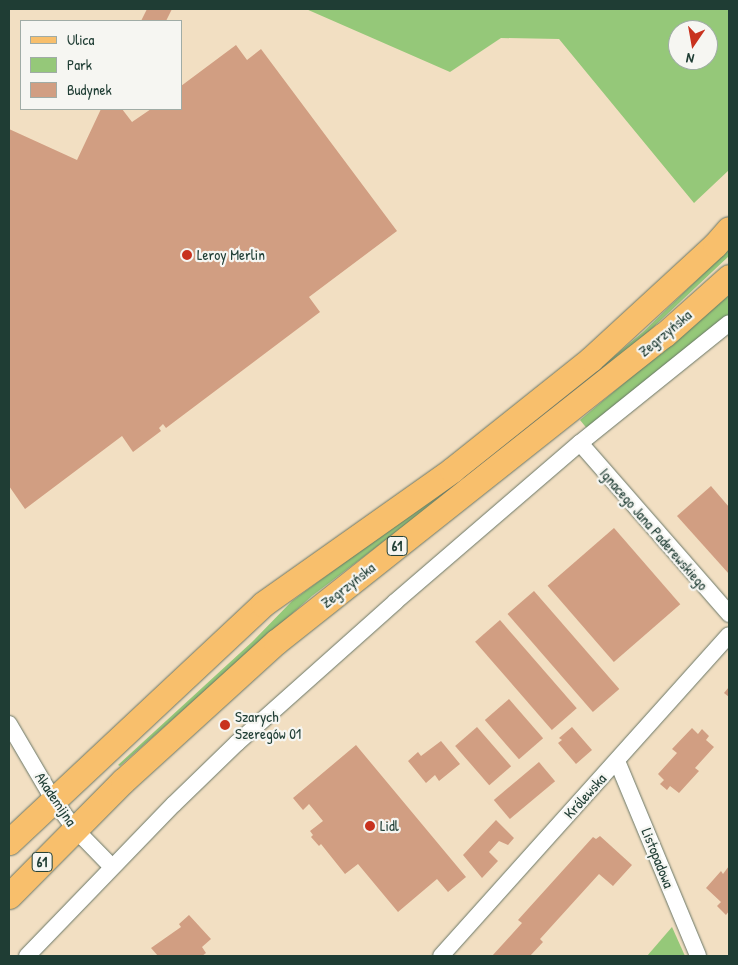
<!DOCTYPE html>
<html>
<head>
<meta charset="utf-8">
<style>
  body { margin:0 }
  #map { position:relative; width:738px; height:965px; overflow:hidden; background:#f2dfc2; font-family:"Patrick Hand",sans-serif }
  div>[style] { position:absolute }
  .green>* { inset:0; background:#95c879 }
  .building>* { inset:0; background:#d19e82; transform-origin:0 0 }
  .roads { filter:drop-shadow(0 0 1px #697666) drop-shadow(0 0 1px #697666) }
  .street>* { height:16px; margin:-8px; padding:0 8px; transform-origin:8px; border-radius:8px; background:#fff }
  .primary>* { height:25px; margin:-12.5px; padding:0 12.5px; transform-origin:12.5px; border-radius:12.5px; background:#f8bf6c }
  .dots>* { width:14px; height:14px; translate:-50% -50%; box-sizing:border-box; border:2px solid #f6f6f2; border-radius:50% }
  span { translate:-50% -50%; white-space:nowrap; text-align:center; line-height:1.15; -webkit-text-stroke:4.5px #f6f6f2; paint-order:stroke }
  .shield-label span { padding:1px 4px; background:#f6f6f2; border:1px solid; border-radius:4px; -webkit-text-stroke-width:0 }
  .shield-label { font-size:14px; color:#1f3d34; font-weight:700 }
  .poi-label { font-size:15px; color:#1f3d34 }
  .left { translate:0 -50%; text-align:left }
  .street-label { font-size:15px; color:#1f3d34 }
  .frame { position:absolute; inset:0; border:10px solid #1f3d34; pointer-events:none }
  .legend { position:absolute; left:20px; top:20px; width:162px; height:90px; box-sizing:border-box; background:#f6f6f2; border:1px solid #a0aca6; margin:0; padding:6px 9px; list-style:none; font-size:15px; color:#1f3d34 }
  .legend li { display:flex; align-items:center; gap:10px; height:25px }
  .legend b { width:25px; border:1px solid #a0aca6 }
  .north { position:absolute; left:668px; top:20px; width:50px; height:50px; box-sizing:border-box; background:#f6f6f2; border:1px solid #a0aca6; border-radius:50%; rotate:192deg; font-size:14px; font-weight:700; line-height:20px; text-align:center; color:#1f3d34 }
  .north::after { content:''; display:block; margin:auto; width:18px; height:22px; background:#c8321e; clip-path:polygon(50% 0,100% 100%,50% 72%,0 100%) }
</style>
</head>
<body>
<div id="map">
  <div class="green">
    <div style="clip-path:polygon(evenodd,306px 9px,729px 9px,729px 170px,694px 203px,559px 39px,501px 38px,450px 72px,306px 9px,678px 30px,708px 30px,708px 60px,678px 60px,678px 30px)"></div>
    <div style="clip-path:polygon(729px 249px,729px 256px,645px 335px,546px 418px,312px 596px,120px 766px,118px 765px,252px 642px,292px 601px,543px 416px,643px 332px)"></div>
    <div style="clip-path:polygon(729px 295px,729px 318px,589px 431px,580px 420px)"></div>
    <div style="clip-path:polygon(672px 927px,685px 956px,647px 956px)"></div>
  </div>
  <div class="building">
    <div style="clip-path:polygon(147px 9px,172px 9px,166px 21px,141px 21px)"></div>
    <div style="clip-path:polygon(236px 45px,247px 60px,261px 49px,397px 231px,309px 297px,320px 312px,166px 428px,163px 424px,159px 428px,161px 431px,133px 452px,122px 436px,25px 509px,9px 486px,9px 129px,77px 160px,101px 109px,122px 109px,132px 122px,151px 109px,181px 109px,181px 86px)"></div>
    <div style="clip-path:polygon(711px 486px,729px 507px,729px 574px,677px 516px)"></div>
    <div style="left:614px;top:528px;width:101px;height:88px;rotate:49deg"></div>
    <div style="left:534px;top:591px;width:130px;height:35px;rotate:49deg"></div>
    <div style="left:500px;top:620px;width:117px;height:33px;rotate:49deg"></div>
    <div style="clip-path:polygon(729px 687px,729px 697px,724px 693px)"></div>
    <div style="left:509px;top:699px;width:52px;height:32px;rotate:49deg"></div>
    <div style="left:477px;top:727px;width:52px;height:29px;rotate:49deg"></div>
    <div style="clip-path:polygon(572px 727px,592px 750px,576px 764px,558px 743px,562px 740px,559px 738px)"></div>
    <div style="clip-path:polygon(692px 728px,698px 734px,702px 729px,709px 736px,706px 740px,714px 747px,695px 768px,699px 771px,679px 793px,670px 786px,667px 790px,660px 784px,664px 780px,658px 774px,677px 753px,672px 749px)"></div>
    <div style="clip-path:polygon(441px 741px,460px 764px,439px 781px,435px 775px,426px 783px,408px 761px,418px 752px,421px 756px)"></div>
    <div style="clip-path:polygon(356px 745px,466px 877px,448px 892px,437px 879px,398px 912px,358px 864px,345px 874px,321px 844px,319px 846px,311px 837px,313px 835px,310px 831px,323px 821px,309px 804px,303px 810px,293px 798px)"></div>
    <div style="left:539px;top:762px;width:25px;height:59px;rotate:50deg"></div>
    <div style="clip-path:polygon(496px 820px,514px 838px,508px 845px,499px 841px,489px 852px,498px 861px,482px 878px,463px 855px)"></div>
    <div style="clip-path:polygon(600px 836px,632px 865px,613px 886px,599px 874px,540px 939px,543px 942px,530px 956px,492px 956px,522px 923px,518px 920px,593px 837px,596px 839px)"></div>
    <div style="clip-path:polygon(729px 866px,729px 911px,726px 915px,717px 906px,721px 902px,706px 888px,721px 871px,723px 874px)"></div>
    <div style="clip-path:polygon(189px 915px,211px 939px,202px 947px,206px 953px,202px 956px,158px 956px,151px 948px,181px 927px,179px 924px)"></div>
  </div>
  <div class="roads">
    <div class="street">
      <div style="left:580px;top:443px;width:227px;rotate:48.9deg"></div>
      <div style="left:9px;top:724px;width:87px;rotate:59.6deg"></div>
      <div style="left:53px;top:799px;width:36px;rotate:54deg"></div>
      <div style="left:74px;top:828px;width:54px;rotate:45.7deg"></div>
      <div style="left:617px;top:761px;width:211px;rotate:67.4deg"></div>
      <div style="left:27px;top:956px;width:211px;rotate:-46deg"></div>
      <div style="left:174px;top:804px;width:88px;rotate:-44.1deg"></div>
      <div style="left:237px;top:743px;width:212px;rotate:-41.7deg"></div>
      <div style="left:395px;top:602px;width:244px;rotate:-40.7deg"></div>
      <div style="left:580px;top:443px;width:191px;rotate:-38.8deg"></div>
      <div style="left:441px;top:956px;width:431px;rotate:-48.1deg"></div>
    </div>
    <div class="primary">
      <div style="left:9px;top:842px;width:348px;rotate:-43.1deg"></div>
      <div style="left:263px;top:604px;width:232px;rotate:-35.3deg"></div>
      <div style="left:452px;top:470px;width:178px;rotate:-38.6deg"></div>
      <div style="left:591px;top:359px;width:168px;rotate:-42.6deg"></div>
      <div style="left:715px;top:245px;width:21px;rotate:-49deg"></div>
      <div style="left:9px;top:896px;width:162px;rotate:-45.3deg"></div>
      <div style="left:123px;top:781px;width:207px;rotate:-42.3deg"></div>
      <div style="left:276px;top:642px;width:495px;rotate:-38.4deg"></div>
      <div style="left:664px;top:335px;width:87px;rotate:-41.7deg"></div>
    </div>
  </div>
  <div class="dots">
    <div style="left:187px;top:255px;background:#c8321e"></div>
    <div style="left:225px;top:725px;background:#c8321e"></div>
    <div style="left:370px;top:826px;background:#c8321e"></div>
  </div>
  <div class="shield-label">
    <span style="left:397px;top:546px">61</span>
    <span style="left:42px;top:862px">61</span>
  </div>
  <div class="poi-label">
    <span class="left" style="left:197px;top:255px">Leroy Merlin</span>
    <span class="left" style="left:235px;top:725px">Szarych<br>Szeregów 01</span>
    <span class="left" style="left:380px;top:826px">Lidl</span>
  </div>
  <div class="street-label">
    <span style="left:665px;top:333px;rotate:-40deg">Zegrzyńska</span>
    <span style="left:654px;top:529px;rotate:49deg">Ignacego Jana Paderewskiego</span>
    <span style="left:348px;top:585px;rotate:-38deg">Zegrzyńska</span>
    <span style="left:585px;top:796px;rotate:-48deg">Królewska</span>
    <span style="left:56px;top:799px;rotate:56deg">Akademijna</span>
    <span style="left:658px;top:858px;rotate:68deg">Listopadowa</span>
  </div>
  <div class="frame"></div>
  <ul class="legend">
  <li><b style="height:6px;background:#f8bf6c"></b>Ulica</li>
  <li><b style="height:14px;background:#95c879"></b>Park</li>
  <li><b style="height:14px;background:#d19e82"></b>Budynek</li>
  </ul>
  <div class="north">N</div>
</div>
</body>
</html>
